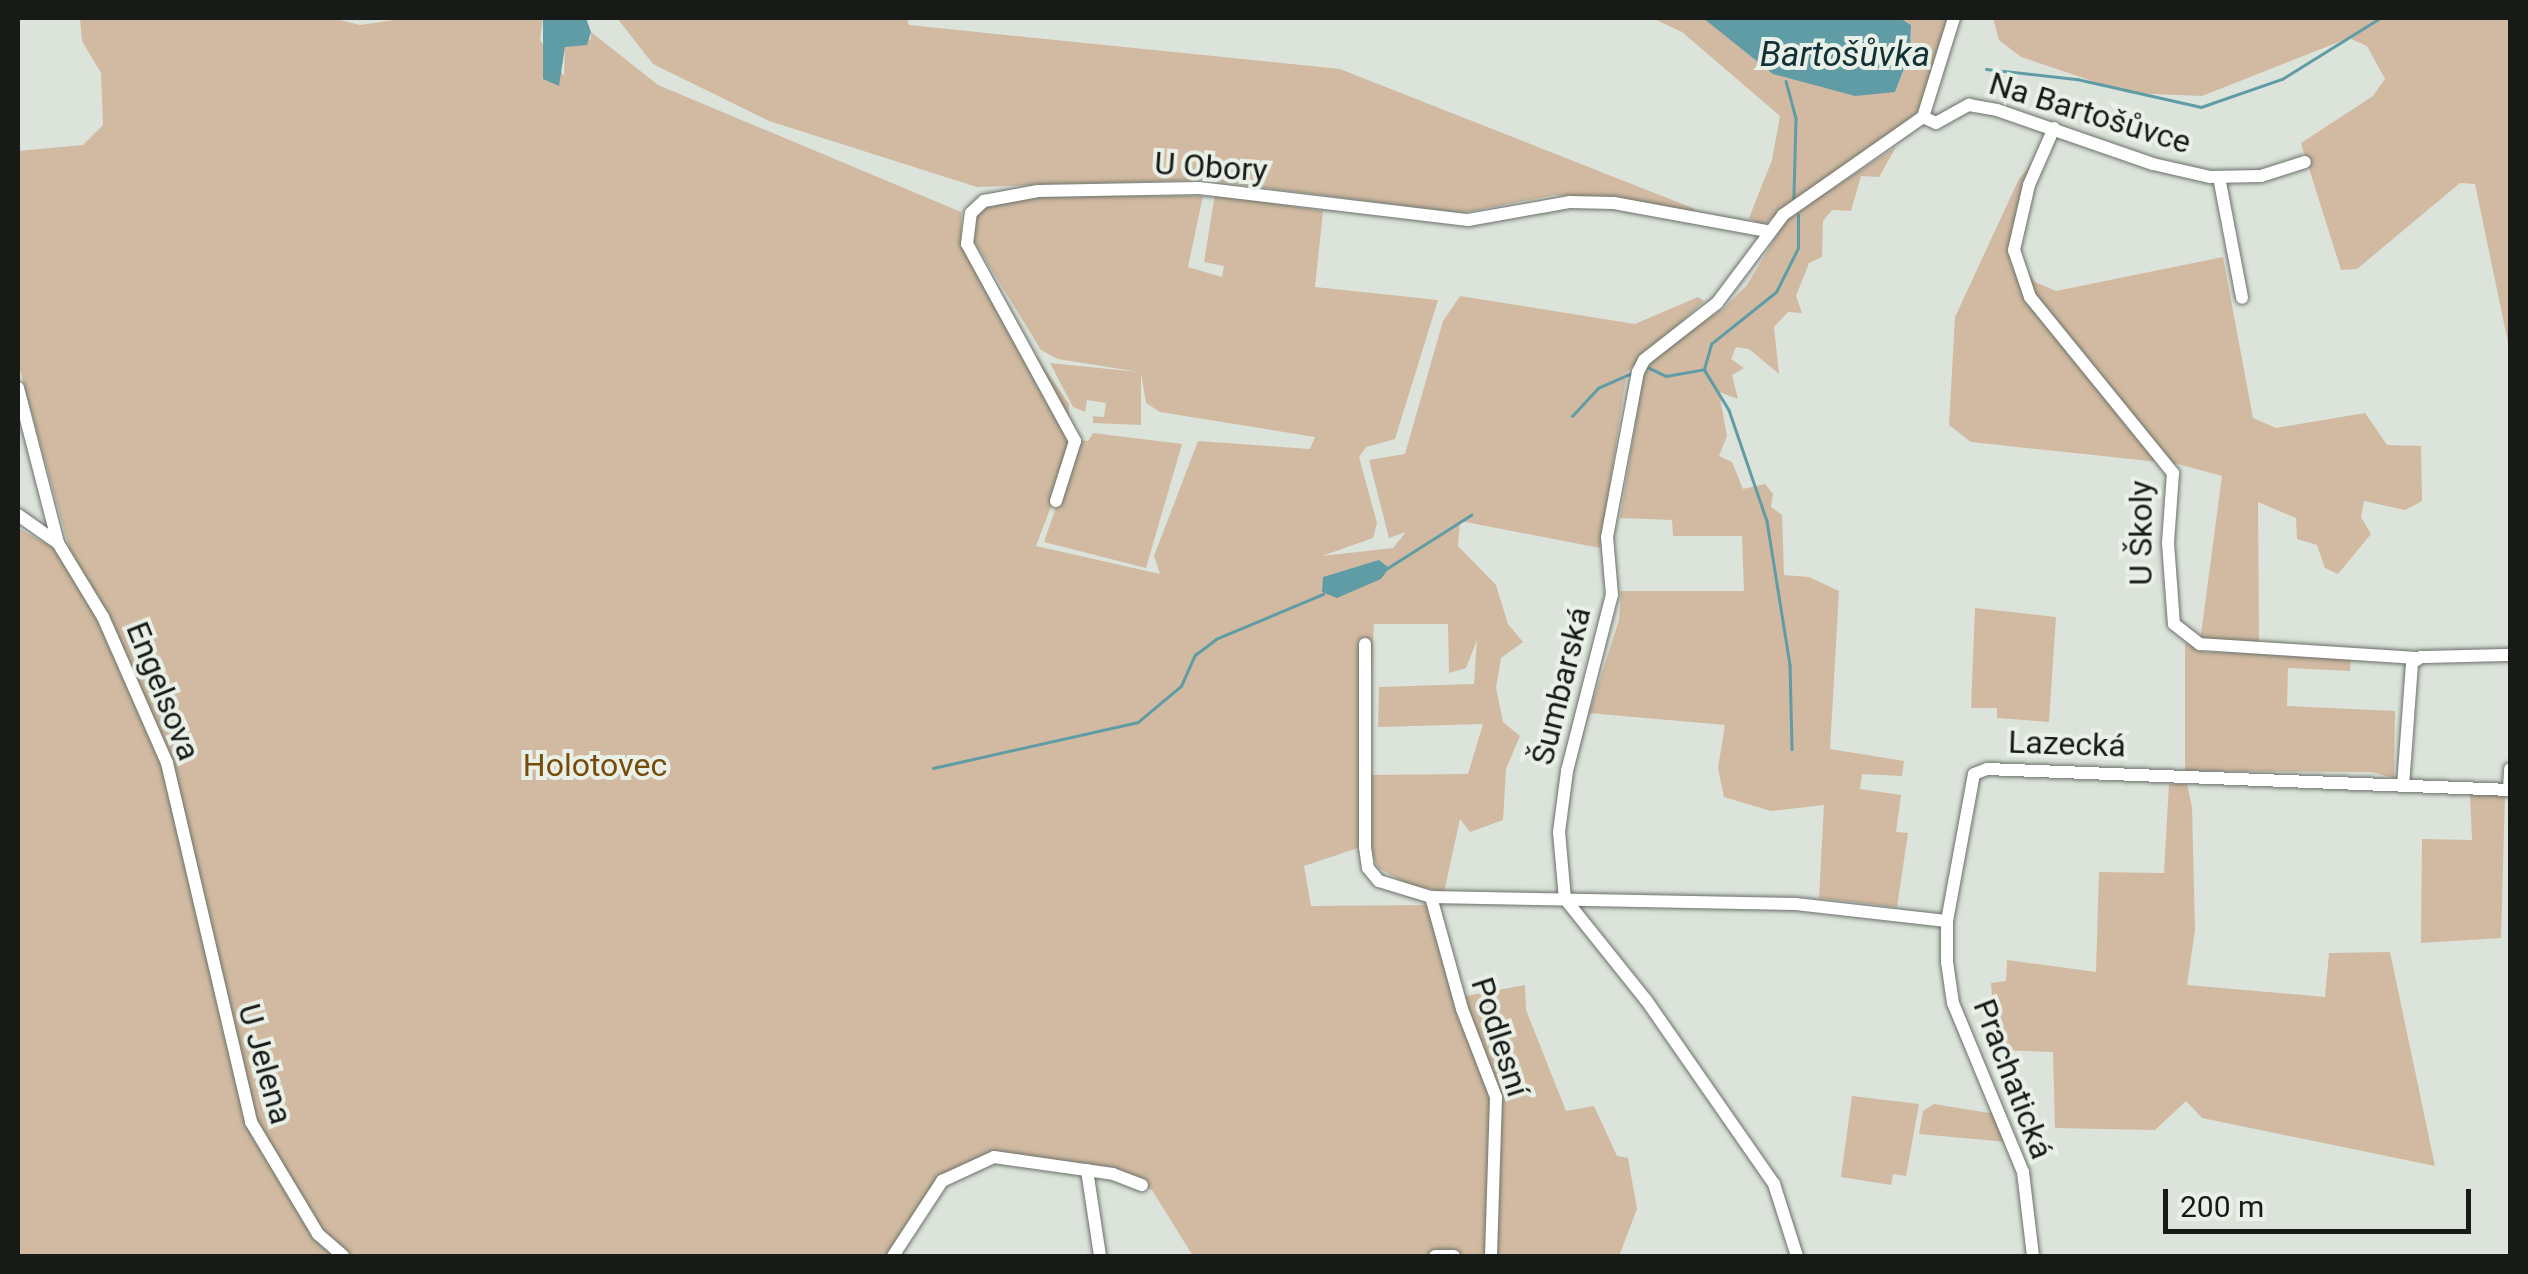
<!DOCTYPE html>
<html>
<head>
<meta charset="utf-8">
<style>
  body { margin:0 }
  #map { position:relative; width:2528px; height:1274px; overflow:hidden; background:#dbe3da; font-family:Roboto,sans-serif }
  div>[style] { position:absolute }
  .green>* { inset:0; background:#d1baa1 }
  .water>* { inset:0; background:#609ca6 }
  .stream>* { height:2.5px; margin:-1.25px; padding:0 1.25px; transform-origin:1.25px; border-radius:1.25px; background:#609ca6 }
  .roads { filter:drop-shadow(0 0 2px #6b716a) drop-shadow(0 0 2px #6b716a) }
  .street>* { height:12px; margin:-6px; padding:0 6px; transform-origin:6px; border-radius:6px; background:#fff }
  span { translate:-50% -50%; white-space:nowrap; text-align:center; line-height:1.15; -webkit-text-stroke:8px #e9f0e7; paint-order:stroke }
  .street-label { font-size:32px; color:#171a17 }
  .park-label { font-size:32px; color:#774b09 }
  .water-label { font-size:35px; color:#123136; font-style:italic }
  .frame { position:absolute; inset:0; border:20px solid #171a17; pointer-events:none }
  .scale { position:absolute; left:2163px; top:1189px; width:308px; height:45px; box-sizing:border-box; border:5px solid #171a17; border-top:0; padding-left:12px; font-size:30px; line-height:35px; white-space:nowrap; color:#171a17; -webkit-text-stroke:8px #e9f0e7; paint-order:stroke }
</style>
</head>
<body>
<div id="map">
  <div class="green">
    <div style="clip-path:polygon(80px 18px,332px 18px,360px 25px,408px 18px,543px 18px,540px 40px,564px 76px,565px 47px,591px 39px,591px 32px,658px 85px,961px 212px,962px 247px,1069px 404px,1069px 459px,1036px 546px,1160px 574px,1154px 556px,1198px 441px,1310px 449px,1315px 437px,1160px 412px,1146px 403px,1141px 373px,1141px 425px,1093px 423px,1093px 416px,1104px 417px,1106px 403px,1087px 400px,1085px 412px,1073px 407px,1050px 363px,1139px 372px,1058px 359px,1041px 350px,974px 241px,977px 215px,991px 203px,1041px 196px,1203px 196px,1188px 267px,1222px 277px,1224px 266px,1204px 262px,1215px 194px,1323px 211px,1315px 287px,1438px 300px,1395px 439px,1366px 447px,1359px 457px,1377px 523px,1373px 538px,1322px 556px,1393px 548px,1406px 532px,1389px 538px,1369px 460px,1405px 454px,1443px 321px,1460px 296px,1635px 324px,1698px 297px,1704px 301px,1627px 372px,1600px 548px,1460px 521px,1458px 546px,1496px 585px,1508px 624px,1523px 642px,1501px 658px,1496px 688px,1503px 722px,1520px 736px,1506px 769px,1503px 820px,1470px 832px,1460px 819px,1444px 892px,1410px 885px,1378px 868px,1371px 850px,1371px 775px,1468px 774px,1483px 724px,1378px 727px,1379px 687px,1474px 684px,1477px 640px,1466px 668px,1449px 673px,1448px 624px,1374px 624px,1361px 847px,1304px 866px,1311px 906px,1435px 905px,1461px 997px,1525px 985px,1526px 1010px,1566px 1111px,1594px 1106px,1617px 1156px,1628px 1158px,1637px 1209px,1619px 1256px,1193px 1256px,1152px 1190px,1115px 1171px,994px 1154px,946px 1173px,928px 1190px,890px 1256px,18px 1256px,18px 528px,72px 558px,18px 363px,18px 151px,83px 145px,103px 125px,101px 73px,82px 41px)"></div>
    <div style="clip-path:polygon(617px 18px,907px 18px,909px 25px,1340px 69px,1695px 209px,1692px 217px,1613px 199px,1555px 195px,1461px 213px,1205px 180px,977px 187px,769px 121px,653px 64px)"></div>
    <div style="clip-path:polygon(1652px 18px,1703px 18px,1895px 92px,1910px 53px,1911px 25px,1900px 18px,1948px 18px,1924px 103px,1896px 136px,1762px 225px,1749px 218px,1772px 160px,1780px 116px,1682px 32px)"></div>
    <div style="clip-path:polygon(1993px 18px,2510px 18px,2510px 352px,2475px 184px,2460px 183px,2357px 269px,2341px 270px,2301px 143px,2373px 96px,2385px 79px,2367px 46px,2349px 38px,2202px 96px,2128px 93px,2021px 57px,1999px 40px)"></div>
    <div style="clip-path:polygon(1896px 147px,1879px 177px,1861px 176px,1851px 211px,1832px 210px,1823px 221px,1822px 257px,1809px 263px,1796px 296px,1802px 313px,1788px 312px,1774px 327px,1779px 374px,1749px 349px,1736px 347px,1731px 359px,1744px 368px,1732px 375px,1738px 399px,1719px 392px,1727px 436px,1719px 456px,1732px 462px,1743px 489px,1765px 484px,1773px 494px,1771px 507px,1782px 515px,1784px 575px,1809px 577px,1839px 591px,1830px 749px,1904px 761px,1902px 776px,1862px 774px,1860px 789px,1901px 795px,1896px 832px,1908px 833px,1897px 907px,1819px 898px,1824px 805px,1771px 811px,1724px 797px,1718px 768px,1725px 725px,1589px 713px,1619px 620px,1621px 591px,1744px 591px,1742px 536px,1673px 536px,1672px 520px,1620px 518px,1644px 373px,1665px 346px,1723px 309px,1747px 285px,1787px 218px)"></div>
    <div style="clip-path:polygon(2034px 161px,2011px 249px,2035px 282px,2056px 291px,2223px 257px,2253px 418px,2276px 428px,2365px 413px,2387px 445px,2421px 446px,2422px 501px,2405px 510px,2364px 501px,2361px 517px,2371px 534px,2338px 574px,2325px 568px,2317px 545px,2297px 539px,2296px 518px,2258px 502px,2259px 643px,2200px 642px,2222px 476px,2178px 464px,1971px 442px,1949px 425px,1955px 317px,2019px 179px)"></div>
    <div style="clip-path:polygon(1093px 433px,1182px 444px,1146px 568px,1044px 542px,1079px 440px,1088px 441px)"></div>
    <div style="clip-path:polygon(1975px 608px,2056px 617px,2049px 722px,1997px 718px,1997px 708px,1971px 708px)"></div>
    <div style="clip-path:polygon(2185px 643px,2204px 652px,2351px 655px,2350px 671px,2288px 668px,2287px 706px,2395px 711px,2394px 778px,2372px 772px,2185px 771px)"></div>
    <div style="clip-path:polygon(2169px 784px,2187px 784px,2192px 807px,2195px 930px,2187px 985px,2325px 997px,2329px 953px,2390px 952px,2435px 1166px,2202px 1118px,2186px 1101px,2155px 1130px,2055px 1128px,2053px 1052px,1996px 1050px,1991px 983px,2006px 981px,2007px 960px,2096px 972px,2099px 872px,2164px 873px)"></div>
    <div style="clip-path:polygon(2470px 794px,2505px 795px,2501px 938px,2421px 943px,2422px 839px,2472px 840px)"></div>
    <div style="clip-path:polygon(1852px 1096px,1919px 1104px,1906px 1176px,1893px 1174px,1891px 1185px,1841px 1177px)"></div>
    <div style="clip-path:polygon(1934px 1104px,1995px 1114px,2007px 1142px,1919px 1134px,1923px 1111px)"></div>
  </div>
  <div class="water">
    <div style="clip-path:polygon(543px 18px,586px 18px,591px 32px,587px 45px,565px 47px,559px 86px,543px 79px)"></div>
    <div style="clip-path:polygon(1703px 18px,1900px 18px,1911px 25px,1910px 53px,1895px 92px,1855px 96px,1773px 74px)"></div>
    <div style="clip-path:polygon(1379px 560px,1389px 568px,1381px 579px,1337px 598px,1322px 592px,1323px 577px)"></div>
  </div>
  <div class="stream">
    <div style="left:1902px;top:65px;width:23px;rotate:2deg"></div>
    <div style="left:1986px;top:69px;width:92px;rotate:6.3deg"></div>
    <div style="left:2077px;top:79px;width:127px;rotate:12.7deg"></div>
    <div style="left:2201px;top:107px;width:86px;rotate:-19.1deg"></div>
    <div style="left:2282px;top:79px;width:115px;rotate:-31.9deg"></div>
    <div style="left:1786px;top:81px;width:39px;rotate:75deg"></div>
    <div style="left:1796px;top:119px;width:79px;rotate:91.5deg"></div>
    <div style="left:1647px;top:367px;width:21px;rotate:25deg"></div>
    <div style="left:1666px;top:376px;width:39px;rotate:-10deg"></div>
    <div style="left:1704px;top:369px;width:26px;rotate:-74deg"></div>
    <div style="left:1711px;top:344px;width:83px;rotate:-38.7deg"></div>
    <div style="left:1776px;top:292px;width:49px;rotate:-63.4deg"></div>
    <div style="left:1798px;top:248px;width:33px;rotate:-90deg"></div>
    <div style="left:1704px;top:369px;width:48px;rotate:58.6deg"></div>
    <div style="left:1729px;top:410px;width:117px;rotate:71.1deg"></div>
    <div style="left:1767px;top:521px;width:146px;rotate:80.9deg"></div>
    <div style="left:1790px;top:665px;width:84px;rotate:88.6deg"></div>
    <div style="left:1572px;top:416px;width:38px;rotate:-47deg"></div>
    <div style="left:1598px;top:388px;width:35px;rotate:-24deg"></div>
    <div style="left:1386px;top:569px;width:101px;rotate:-32.4deg"></div>
    <div style="left:933px;top:768px;width:210px;rotate:-12.6deg"></div>
    <div style="left:1138px;top:722px;width:56px;rotate:-39.9deg"></div>
    <div style="left:1181px;top:686px;width:34px;rotate:-66deg"></div>
    <div style="left:1195px;top:655px;width:26px;rotate:-37deg"></div>
    <div style="left:1216px;top:639px;width:116px;rotate:-22.8deg"></div>
  </div>
  <div class="roads">
    <div class="street">
      <div style="left:1923px;top:117px;width:14px;rotate:25deg"></div>
      <div style="left:1936px;top:123px;width:38px;rotate:-29deg"></div>
      <div style="left:1969px;top:105px;width:28px;rotate:10deg"></div>
      <div style="left:1997px;top:110px;width:165px;rotate:19.1deg"></div>
      <div style="left:2153px;top:164px;width:58px;rotate:12.8deg"></div>
      <div style="left:2210px;top:177px;width:51px;rotate:-1.1deg"></div>
      <div style="left:2261px;top:176px;width:46px;rotate:-17.7deg"></div>
      <div style="left:2054px;top:128px;width:62px;rotate:113.7deg"></div>
      <div style="left:2029px;top:185px;width:67px;rotate:103deg"></div>
      <div style="left:2014px;top:250px;width:50px;rotate:71.2deg"></div>
      <div style="left:2030px;top:297px;width:227px;rotate:50.9deg"></div>
      <div style="left:2173px;top:473px;width:70px;rotate:94.1deg"></div>
      <div style="left:2168px;top:543px;width:81px;rotate:85.8deg"></div>
      <div style="left:2174px;top:624px;width:33px;rotate:38deg"></div>
      <div style="left:2200px;top:644px;width:219px;rotate:3.7deg"></div>
      <div style="left:2219px;top:177px;width:123px;rotate:79.2deg"></div>
      <div style="left:18px;top:388px;width:160px;rotate:75.5deg"></div>
      <div style="left:1056px;top:501px;width:63px;rotate:-72.4deg"></div>
      <div style="left:1075px;top:441px;width:225px;rotate:-118.7deg"></div>
      <div style="left:967px;top:244px;width:31px;rotate:-83deg"></div>
      <div style="left:971px;top:213px;width:18px;rotate:-43deg"></div>
      <div style="left:984px;top:201px;width:55px;rotate:-10.5deg"></div>
      <div style="left:1038px;top:191px;width:161px;rotate:-1.1deg"></div>
      <div style="left:1199px;top:188px;width:271px;rotate:6.8deg"></div>
      <div style="left:1468px;top:220px;width:104px;rotate:-10deg"></div>
      <div style="left:1570px;top:202px;width:44px;rotate:1.3deg"></div>
      <div style="left:1614px;top:203px;width:156px;rotate:10.4deg"></div>
      <div style="left:18px;top:515px;width:49px;rotate:35deg"></div>
      <div style="left:58px;top:543px;width:87px;rotate:58.7deg"></div>
      <div style="left:103px;top:617px;width:159px;rotate:66.3deg"></div>
      <div style="left:167px;top:763px;width:369px;rotate:76.8deg"></div>
      <div style="left:251px;top:1122px;width:131px;rotate:59.1deg"></div>
      <div style="left:318px;top:1234px;width:33px;rotate:41deg"></div>
      <div style="left:1365px;top:644px;width:203px;rotate:90deg"></div>
      <div style="left:1365px;top:847px;width:21px;rotate:82deg"></div>
      <div style="left:1368px;top:868px;width:17px;rotate:50deg"></div>
      <div style="left:1379px;top:881px;width:54px;rotate:17.1deg"></div>
      <div style="left:1431px;top:897px;width:364px;rotate:1.1deg"></div>
      <div style="left:1795px;top:904px;width:153px;rotate:6.4deg"></div>
      <div style="left:2403px;top:786px;width:123px;rotate:-85.8deg"></div>
      <div style="left:2412px;top:663px;width:11px;rotate:-34deg"></div>
      <div style="left:2421px;top:657px;width:89px;rotate:-1.3deg"></div>
      <div style="left:2509px;top:790px;width:21px;rotate:-87deg"></div>
      <div style="left:1431px;top:897px;width:116px;rotate:74.5deg"></div>
      <div style="left:1462px;top:1009px;width:94px;rotate:68.9deg"></div>
      <div style="left:1496px;top:1097px;width:159px;rotate:91.8deg"></div>
      <div style="left:1087px;top:1170px;width:87px;rotate:81.4deg"></div>
      <div style="left:893px;top:1256px;width:90px;rotate:-56.8deg"></div>
      <div style="left:942px;top:1181px;width:57px;rotate:-24.8deg"></div>
      <div style="left:994px;top:1157px;width:120px;rotate:8.1deg"></div>
      <div style="left:1113px;top:1174px;width:31px;rotate:21deg"></div>
      <div style="left:1435px;top:1256px;width:19px"></div>
      <div style="left:1797px;top:1256px;width:76px;rotate:-107.7deg"></div>
      <div style="left:1774px;top:1184px;width:224px;rotate:-124.8deg"></div>
      <div style="left:1646px;top:1000px;width:129px;rotate:-128.7deg"></div>
      <div style="left:1565px;top:899px;width:67px;rotate:-95.1deg"></div>
      <div style="left:1559px;top:832px;width:62px;rotate:-82.5deg"></div>
      <div style="left:1567px;top:771px;width:182px;rotate:-75.7deg"></div>
      <div style="left:1612px;top:595px;width:58px;rotate:-94.9deg"></div>
      <div style="left:1607px;top:537px;width:168px;rotate:-79.4deg"></div>
      <div style="left:1638px;top:372px;width:13px;rotate:-63deg"></div>
      <div style="left:1644px;top:360px;width:93px;rotate:-38deg"></div>
      <div style="left:1717px;top:303px;width:110px;rotate:-53.1deg"></div>
      <div style="left:1783px;top:215px;width:171px;rotate:-35deg"></div>
      <div style="left:1923px;top:117px;width:104px;rotate:-72.6deg"></div>
      <div style="left:2033px;top:1256px;width:85px;rotate:-96.8deg"></div>
      <div style="left:2023px;top:1172px;width:183px;rotate:-112.5deg"></div>
      <div style="left:1953px;top:1003px;width:41px;rotate:-98.3deg"></div>
      <div style="left:1947px;top:962px;width:41px;rotate:-90deg"></div>
      <div style="left:1947px;top:921px;width:149px;rotate:-79.6deg"></div>
      <div style="left:1974px;top:774px;width:14px;rotate:-21deg"></div>
      <div style="left:1987px;top:769px;width:523px;rotate:2.3deg"></div>
    </div>
  </div>
  <div class="street-label">
    <span style="left:2090px;top:113px;rotate:17deg">Na Bartošůvce</span>
    <span style="left:1211px;top:167px;rotate:4deg">U Obory</span>
    <span style="left:2141px;top:533px;rotate:-90deg">U Školy</span>
    <span style="left:1561px;top:686px;rotate:-76deg">Šumbarská</span>
    <span style="left:163px;top:691px;rotate:68deg">Engelsova</span>
    <span style="left:2067px;top:744px;rotate:2deg">Lazecká</span>
    <span style="left:1500px;top:1037px;rotate:72deg">Podlesní</span>
    <span style="left:265px;top:1064px;rotate:74deg">U Jelena</span>
    <span style="left:2013px;top:1079px;rotate:69deg">Prachatická</span>
  </div>
  <div class="park-label">
    <span style="left:595px;top:765px">Holotovec</span>
  </div>
  <div class="water-label">
    <span style="left:1845px;top:55px">Bartošůvka</span>
  </div>
  <div class="frame"></div>
  <div class="scale">200 m</div>
</div>
</body>
</html>
